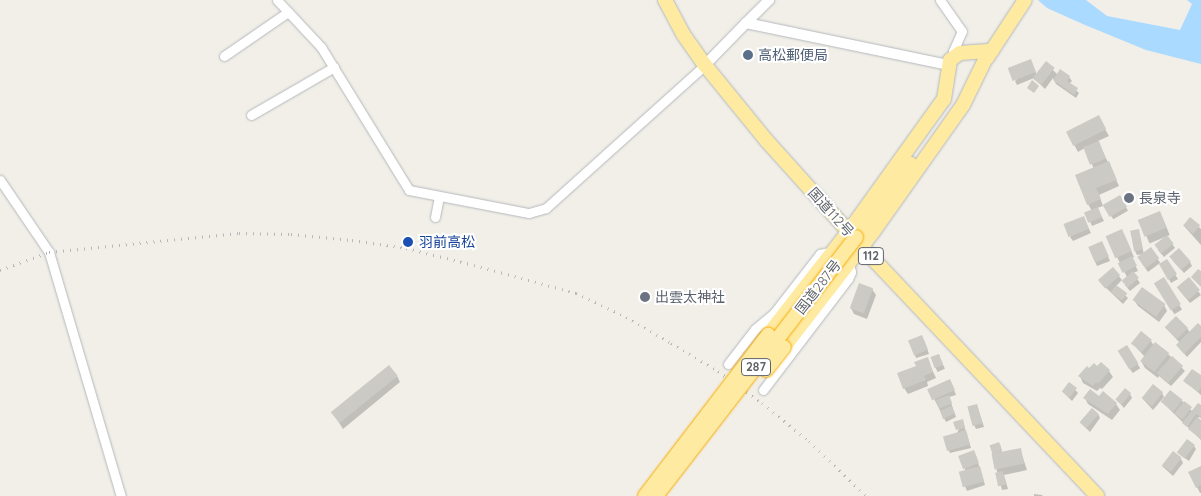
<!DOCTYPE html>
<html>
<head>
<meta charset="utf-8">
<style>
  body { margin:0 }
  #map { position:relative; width:1201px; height:496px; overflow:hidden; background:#f1efe8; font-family:Quicksand,"Noto Sans JP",sans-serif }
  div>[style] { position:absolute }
  .water>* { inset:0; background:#aadaff }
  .shadow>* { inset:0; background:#0003; transform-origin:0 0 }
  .building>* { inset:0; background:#cccac5; transform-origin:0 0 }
  .roads { filter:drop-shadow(0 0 1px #b5b8bc) drop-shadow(0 0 1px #b5b8bc) }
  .minor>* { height:9px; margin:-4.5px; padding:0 4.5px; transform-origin:4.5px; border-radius:4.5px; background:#fff }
  .tertiary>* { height:10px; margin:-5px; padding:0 5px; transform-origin:5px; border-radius:5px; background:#fff }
  .trunk>* { height:14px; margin:-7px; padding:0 7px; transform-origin:7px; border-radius:7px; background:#feeaa1 }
  .rail>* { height:3px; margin-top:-1.5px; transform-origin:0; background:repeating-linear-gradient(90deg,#b6b7b8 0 1px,transparent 0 7px) }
  .bridges { filter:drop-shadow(0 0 1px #f9ab00) drop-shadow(0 0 1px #f9ab00) }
  .trunk-bridge>* { height:14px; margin:-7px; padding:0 7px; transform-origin:7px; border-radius:7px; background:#feeaa1 }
  .dots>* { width:14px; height:14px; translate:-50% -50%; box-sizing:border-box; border:2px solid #fff; border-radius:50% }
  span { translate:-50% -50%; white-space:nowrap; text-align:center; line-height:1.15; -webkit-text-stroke:4px #fff; paint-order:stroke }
  .shield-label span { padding:1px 4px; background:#fff; border:1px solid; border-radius:4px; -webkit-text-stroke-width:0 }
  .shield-label { font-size:12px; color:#5f6368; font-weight:700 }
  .service-label { font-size:14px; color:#4e5e75 }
  .left { translate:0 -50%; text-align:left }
  .worship-label { font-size:14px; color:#5b616d }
  .street-label { font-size:14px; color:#5f6368 }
  .transit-label { font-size:14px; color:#164399 }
</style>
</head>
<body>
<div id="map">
  <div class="water">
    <div style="clip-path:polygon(1038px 0,1086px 0,1107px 16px,1180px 30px,1192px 4px,1187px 0,1201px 0,1201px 64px,1146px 50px,1085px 25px,1047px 8px)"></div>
  </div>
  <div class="shadow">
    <div style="clip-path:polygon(1046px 63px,1058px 75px,1069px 77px,1072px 81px,1069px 84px,1079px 93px,1076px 98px,1056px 84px,1053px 78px,1045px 89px,1034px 78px,1017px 85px,1015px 81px,1032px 65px,1037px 75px)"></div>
    <div style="clip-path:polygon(1098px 117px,1109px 136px,1098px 141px,1119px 186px,1099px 195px,1103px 206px,1097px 208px,1104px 221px,1092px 226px,1086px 213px,1092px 211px,1088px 204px,1094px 169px,1085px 148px,1078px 152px,1068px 133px)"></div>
    <div style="left:1120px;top:197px;width:16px;height:17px;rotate:60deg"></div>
    <div style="left:1160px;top:212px;width:25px;height:22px;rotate:67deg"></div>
    <div style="clip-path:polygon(1190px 219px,1201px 229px,1201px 245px,1184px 226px)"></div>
    <div style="clip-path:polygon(1085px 221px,1091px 233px,1073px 241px,1070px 237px)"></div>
    <div style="clip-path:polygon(1138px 231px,1144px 254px,1137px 255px,1135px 251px)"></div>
    <div style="clip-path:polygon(1107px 237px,1125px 237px,1134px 257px,1132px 258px,1138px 271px,1133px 273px,1140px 283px,1130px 291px,1125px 285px,1127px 277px)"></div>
    <div style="clip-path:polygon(1167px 237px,1175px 248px,1164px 257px,1158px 250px)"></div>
    <div style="clip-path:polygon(1104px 247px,1110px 261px,1097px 266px,1089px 248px)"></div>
    <div style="clip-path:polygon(1151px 249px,1161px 264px,1167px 261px,1178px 279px,1171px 283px,1160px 263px,1148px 272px,1141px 262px)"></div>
    <div style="clip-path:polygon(1173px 261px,1190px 262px,1192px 266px,1184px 273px)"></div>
    <div style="clip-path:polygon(1113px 269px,1122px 280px,1116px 286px,1128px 298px,1123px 304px,1103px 285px)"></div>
    <div style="left:1163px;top:279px;width:36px;height:9px;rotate:58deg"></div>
    <div style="clip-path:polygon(1189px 279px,1201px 295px,1190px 303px,1180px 291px)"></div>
    <div style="clip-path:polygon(872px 289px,876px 295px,867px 319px,854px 314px,851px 308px)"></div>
    <div style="clip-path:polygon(1134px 300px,1164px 305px,1167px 311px,1159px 322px,1138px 306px)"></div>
    <div style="clip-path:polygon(1166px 328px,1187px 328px,1190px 333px,1201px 328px,1201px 342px,1187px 357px,1177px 345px,1180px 343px)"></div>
    <div style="clip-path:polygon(909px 340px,924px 340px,929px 354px,916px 358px)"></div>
    <div style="clip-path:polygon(1151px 341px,1154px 346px,1168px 354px,1185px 371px,1171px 386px,1159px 376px,1158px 378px,1145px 368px,1141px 361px,1145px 357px,1132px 343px)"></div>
    <div style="left:1127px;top:347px;width:25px;height:9px;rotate:58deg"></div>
    <div style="left:939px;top:355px;width:15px;height:8px;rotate:67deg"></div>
    <div style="clip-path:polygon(927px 359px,936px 378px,927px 382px,928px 386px,908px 394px,904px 388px,917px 367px)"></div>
    <div style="clip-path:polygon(1089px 370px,1109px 371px,1113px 377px,1102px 389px,1100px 388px,1097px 391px,1083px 383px,1080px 376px)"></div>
    <div style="clip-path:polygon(397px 376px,400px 382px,343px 429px,332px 412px)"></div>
    <div style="clip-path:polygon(1201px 377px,1201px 395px,1185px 381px)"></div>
    <div style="clip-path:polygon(1070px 384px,1078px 393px,1072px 401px,1063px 392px)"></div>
    <div style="clip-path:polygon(952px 385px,956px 395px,949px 397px,956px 417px,946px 422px,929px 389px)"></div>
    <div style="clip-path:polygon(1103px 393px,1116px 404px,1120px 410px,1112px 420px,1088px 404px,1085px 398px,1099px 397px)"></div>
    <div style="clip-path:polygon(1162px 393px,1164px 397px,1153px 410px,1142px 398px)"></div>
    <div style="clip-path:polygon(1130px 394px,1132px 398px,1124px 408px,1117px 400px)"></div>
    <div style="clip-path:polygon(1182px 401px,1193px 412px,1201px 407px,1201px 418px,1199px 417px,1197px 419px,1201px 421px,1201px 440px,1162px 402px)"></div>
    <div style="clip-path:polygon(977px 405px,984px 427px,976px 429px,974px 425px)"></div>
    <div style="clip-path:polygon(1098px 414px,1100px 418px,1090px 432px,1082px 424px)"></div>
    <div style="clip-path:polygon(963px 422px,971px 448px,950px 453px,948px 449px)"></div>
    <div style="clip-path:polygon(1000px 444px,1002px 453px,1020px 449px,1027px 470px,1004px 475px,1008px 489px,1002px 490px,990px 445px)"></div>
    <div style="clip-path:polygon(1194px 446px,1196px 449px,1189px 461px,1182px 456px,1179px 453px)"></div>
    <div style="clip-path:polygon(960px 456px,976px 456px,985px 485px,967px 491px,960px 474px,966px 472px)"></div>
    <div style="clip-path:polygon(1181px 459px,1183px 463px,1173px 476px,1162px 466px)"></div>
    <div style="clip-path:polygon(1201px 467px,1201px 493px,1200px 493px,1197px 487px)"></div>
    <div style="clip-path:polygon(1034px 494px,1042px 495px,1043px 496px,1034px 496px)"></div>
  </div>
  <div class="building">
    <div style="left:1031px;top:59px;width:14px;height:25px;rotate:69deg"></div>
    <div style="left:1046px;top:61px;width:11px;height:22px;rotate:38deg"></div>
    <div style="clip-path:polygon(1060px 69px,1070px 76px,1067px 81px,1078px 88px,1074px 95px,1053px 80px)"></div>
    <div style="clip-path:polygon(1032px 80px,1039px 86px,1034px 93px,1027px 88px)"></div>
    <div style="left:1099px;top:115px;width:16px;height:37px;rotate:63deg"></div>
    <div style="left:1099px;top:141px;width:19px;height:17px;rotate:69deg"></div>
    <div style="clip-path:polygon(1109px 161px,1117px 180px,1096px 188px,1101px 199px,1087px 205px,1075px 175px)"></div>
    <div style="left:1120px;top:195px;width:14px;height:20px;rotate:60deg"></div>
    <div style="left:1098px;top:207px;width:11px;height:15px;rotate:68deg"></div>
    <div style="left:1160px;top:211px;width:18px;height:24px;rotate:68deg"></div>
    <div style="left:1084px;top:216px;width:14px;height:22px;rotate:69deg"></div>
    <div style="left:1190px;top:217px;width:13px;height:11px;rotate:39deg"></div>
    <div style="left:1122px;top:229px;width:24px;height:18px;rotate:66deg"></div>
    <div style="left:1139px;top:229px;width:21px;height:9px;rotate:79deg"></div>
    <div style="left:1167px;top:235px;width:11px;height:16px;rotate:52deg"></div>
    <div style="left:1102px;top:241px;width:17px;height:15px;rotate:66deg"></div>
    <div style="left:1151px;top:247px;width:14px;height:17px;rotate:54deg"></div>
    <div style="left:1179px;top:248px;width:18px;height:13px;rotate:49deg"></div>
    <div style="left:1132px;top:256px;width:11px;height:16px;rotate:63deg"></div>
    <div style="clip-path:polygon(1167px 259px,1177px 274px,1168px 280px,1159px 264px)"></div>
    <div style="left:1113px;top:267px;width:11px;height:20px;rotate:49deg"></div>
    <div style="clip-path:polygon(1198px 269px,1201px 271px,1201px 287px,1191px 277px)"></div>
    <div style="left:1133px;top:271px;width:9px;height:15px;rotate:49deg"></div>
    <div style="left:1164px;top:277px;width:32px;height:12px;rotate:58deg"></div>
    <div style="left:1189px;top:277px;width:17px;height:16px;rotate:50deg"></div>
    <div style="left:859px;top:283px;width:15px;height:27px;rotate:20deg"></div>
    <div style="left:1116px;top:285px;width:14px;height:9px;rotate:36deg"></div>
    <div style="left:1142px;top:287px;width:29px;height:16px;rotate:36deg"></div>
    <div style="left:1176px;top:316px;width:17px;height:16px;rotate:45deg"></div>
    <div style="clip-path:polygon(1198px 323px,1201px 326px,1201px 337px,1184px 354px,1176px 345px)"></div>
    <div style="left:1141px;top:331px;width:14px;height:16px;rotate:39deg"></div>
    <div style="left:922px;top:335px;width:16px;height:15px;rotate:68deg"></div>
    <div style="left:1155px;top:342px;width:18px;height:24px;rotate:38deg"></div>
    <div style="left:1127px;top:345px;width:22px;height:11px;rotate:58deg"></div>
    <div style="left:939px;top:354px;width:12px;height:9px;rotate:70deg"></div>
    <div style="left:1172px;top:356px;width:15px;height:23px;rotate:42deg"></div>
    <div style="clip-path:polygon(928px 357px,933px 372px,924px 376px,926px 380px,903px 389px,897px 373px,916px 366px,914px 362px)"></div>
    <div style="clip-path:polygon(1101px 362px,1110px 370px,1098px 384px,1096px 382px,1093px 386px,1078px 376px,1087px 366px,1089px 368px,1094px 363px,1097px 366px)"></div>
    <div style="left:389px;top:365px;width:14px;height:75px;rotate:51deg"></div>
    <div style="clip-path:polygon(1192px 369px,1201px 375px,1201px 388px,1198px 392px,1183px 381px)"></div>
    <div style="left:950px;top:379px;width:12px;height:25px;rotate:66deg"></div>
    <div style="left:1069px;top:382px;width:10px;height:12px;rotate:37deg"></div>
    <div style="left:1153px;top:384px;width:13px;height:18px;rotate:39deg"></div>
    <div style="left:1125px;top:388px;width:8px;height:15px;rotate:40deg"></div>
    <div style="clip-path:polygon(1090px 389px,1099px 396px,1103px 391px,1117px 403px,1108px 414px,1083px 398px)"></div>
    <div style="left:1170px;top:390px;width:16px;height:15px;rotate:38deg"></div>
    <div style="left:949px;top:395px;width:9px;height:14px;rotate:69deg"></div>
    <div style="left:1184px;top:401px;width:10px;height:16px;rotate:37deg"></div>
    <div style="clip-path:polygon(1198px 403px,1201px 405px,1201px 417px,1196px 414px,1187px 427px,1182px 423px)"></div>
    <div style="left:977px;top:404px;width:20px;height:10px;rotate:75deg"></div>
    <div style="clip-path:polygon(951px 406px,955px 413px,943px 419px,940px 411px)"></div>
    <div style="left:1092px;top:408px;width:9px;height:19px;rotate:41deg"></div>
    <div style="clip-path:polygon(1197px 417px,1201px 420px,1201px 439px,1188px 429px)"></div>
    <div style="clip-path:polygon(963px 419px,965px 428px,956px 430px,953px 422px)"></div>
    <div style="left:966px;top:430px;width:15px;height:24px;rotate:74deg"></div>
    <div style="left:1187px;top:439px;width:10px;height:17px;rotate:37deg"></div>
    <div style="left:999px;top:442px;width:9px;height:10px;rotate:69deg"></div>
    <div style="left:1021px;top:448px;width:16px;height:30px;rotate:79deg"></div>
    <div style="left:974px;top:450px;width:14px;height:17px;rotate:69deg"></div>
    <div style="left:1173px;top:451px;width:11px;height:18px;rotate:38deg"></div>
    <div style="left:980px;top:466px;width:16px;height:22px;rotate:75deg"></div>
    <div style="clip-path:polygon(1201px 466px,1201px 485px,1196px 488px,1188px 472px)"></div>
    <div style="left:1003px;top:471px;width:14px;height:8px;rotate:78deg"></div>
  </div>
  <div class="roads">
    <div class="minor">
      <div style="left:277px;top:0;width:64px;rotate:46.9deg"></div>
      <div style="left:321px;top:47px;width:168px;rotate:58.4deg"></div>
      <div style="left:409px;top:190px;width:122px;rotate:10.9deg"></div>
      <div style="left:529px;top:213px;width:18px;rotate:-16deg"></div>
      <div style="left:546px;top:208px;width:214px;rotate:-42deg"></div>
      <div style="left:940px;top:0;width:38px;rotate:55deg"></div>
      <div style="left:962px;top:31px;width:22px;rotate:114deg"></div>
      <div style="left:953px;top:51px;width:4px;rotate:76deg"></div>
      <div style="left:224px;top:56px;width:78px;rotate:-34.5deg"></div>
      <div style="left:251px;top:115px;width:96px;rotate:-30deg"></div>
      <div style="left:0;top:180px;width:87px;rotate:55.8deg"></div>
      <div style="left:49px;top:252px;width:254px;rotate:73.6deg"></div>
      <div style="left:435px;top:217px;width:20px;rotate:-79deg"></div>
      <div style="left:728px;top:364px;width:44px;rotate:-52.4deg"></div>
      <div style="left:755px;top:329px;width:25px;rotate:-40deg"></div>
      <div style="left:774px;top:313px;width:75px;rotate:-52.1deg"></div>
      <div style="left:820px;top:254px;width:13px;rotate:-13deg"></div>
      <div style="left:763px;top:390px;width:140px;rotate:-52.6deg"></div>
      <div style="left:848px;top:279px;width:8px;rotate:-67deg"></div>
      <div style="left:851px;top:272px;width:9px;rotate:-103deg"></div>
    </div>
    <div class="tertiary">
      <div style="left:746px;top:23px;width:33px;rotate:-45deg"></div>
      <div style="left:705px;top:65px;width:59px;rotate:-45.7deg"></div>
      <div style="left:746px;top:23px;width:206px;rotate:11.7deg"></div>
    </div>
    <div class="trunk">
      <div style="left:665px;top:0;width:38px;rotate:62deg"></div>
      <div style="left:683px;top:34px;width:38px;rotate:55deg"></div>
      <div style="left:705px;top:65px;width:97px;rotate:50.9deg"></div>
      <div style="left:766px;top:140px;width:164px;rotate:48deg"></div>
      <div style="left:876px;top:262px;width:322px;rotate:46.6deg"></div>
      <div style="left:987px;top:58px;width:69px;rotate:-56.8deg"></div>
      <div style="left:863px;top:227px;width:79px;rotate:-53.3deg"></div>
      <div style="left:768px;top:335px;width:132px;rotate:-52.1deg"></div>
      <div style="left:849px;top:231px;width:163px;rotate:-54.3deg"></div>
      <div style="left:944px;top:99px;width:39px;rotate:-81deg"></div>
      <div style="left:950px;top:60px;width:12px;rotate:-35deg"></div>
      <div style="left:960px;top:53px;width:32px;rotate:-4deg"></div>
      <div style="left:784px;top:347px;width:145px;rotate:-52.3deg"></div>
      <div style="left:873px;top:232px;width:156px;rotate:-54.7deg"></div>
      <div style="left:963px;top:105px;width:48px;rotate:-64deg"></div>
    </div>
  </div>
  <div class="rail">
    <div style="left:0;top:270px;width:52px;rotate:-20.2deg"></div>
    <div style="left:49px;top:252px;width:191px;rotate:-5.7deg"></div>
    <div style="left:239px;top:233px;width:52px;rotate:1.1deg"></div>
    <div style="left:291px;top:234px;width:61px;rotate:5.6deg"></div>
    <div style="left:352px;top:240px;width:55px;rotate:8.4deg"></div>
    <div style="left:406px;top:248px;width:70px;rotate:14deg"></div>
    <div style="left:474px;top:265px;width:106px;rotate:15.4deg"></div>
    <div style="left:576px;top:293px;width:55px;rotate:25.6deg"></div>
    <div style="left:626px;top:317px;width:52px;rotate:30deg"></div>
    <div style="left:671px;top:343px;width:55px;rotate:30.8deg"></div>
    <div style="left:718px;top:371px;width:54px;rotate:36deg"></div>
    <div style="left:762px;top:403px;width:60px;rotate:39deg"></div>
    <div style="left:809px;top:441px;width:79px;rotate:44deg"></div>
  </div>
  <div class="bridges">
    <div class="trunk-bridge">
      <div style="left:766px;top:370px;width:29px;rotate:-52deg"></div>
      <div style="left:645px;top:496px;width:203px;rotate:-52.6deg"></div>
      <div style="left:656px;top:496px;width:327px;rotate:-52.3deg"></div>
    </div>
  </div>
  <div class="dots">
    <div style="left:748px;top:55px;background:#5c6f8a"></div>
    <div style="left:1129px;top:198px;background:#6b7280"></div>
    <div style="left:408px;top:242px;background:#1a4fb4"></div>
    <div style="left:645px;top:297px;background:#6b7280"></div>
  </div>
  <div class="shield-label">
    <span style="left:871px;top:256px">112</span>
    <span style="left:756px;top:367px">287</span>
  </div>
  <div class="service-label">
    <span class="left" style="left:758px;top:55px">高松郵便局</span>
  </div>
  <div class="worship-label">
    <span class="left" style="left:1139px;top:198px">長泉寺</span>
    <span class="left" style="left:655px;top:297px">出雲太神社</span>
  </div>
  <div class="street-label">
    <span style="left:831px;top:212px;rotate:48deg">国道112号</span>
    <span style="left:818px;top:287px;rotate:-52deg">国道287号</span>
  </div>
  <div class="transit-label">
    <span class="left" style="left:419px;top:242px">羽前高松</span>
  </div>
</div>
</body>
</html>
